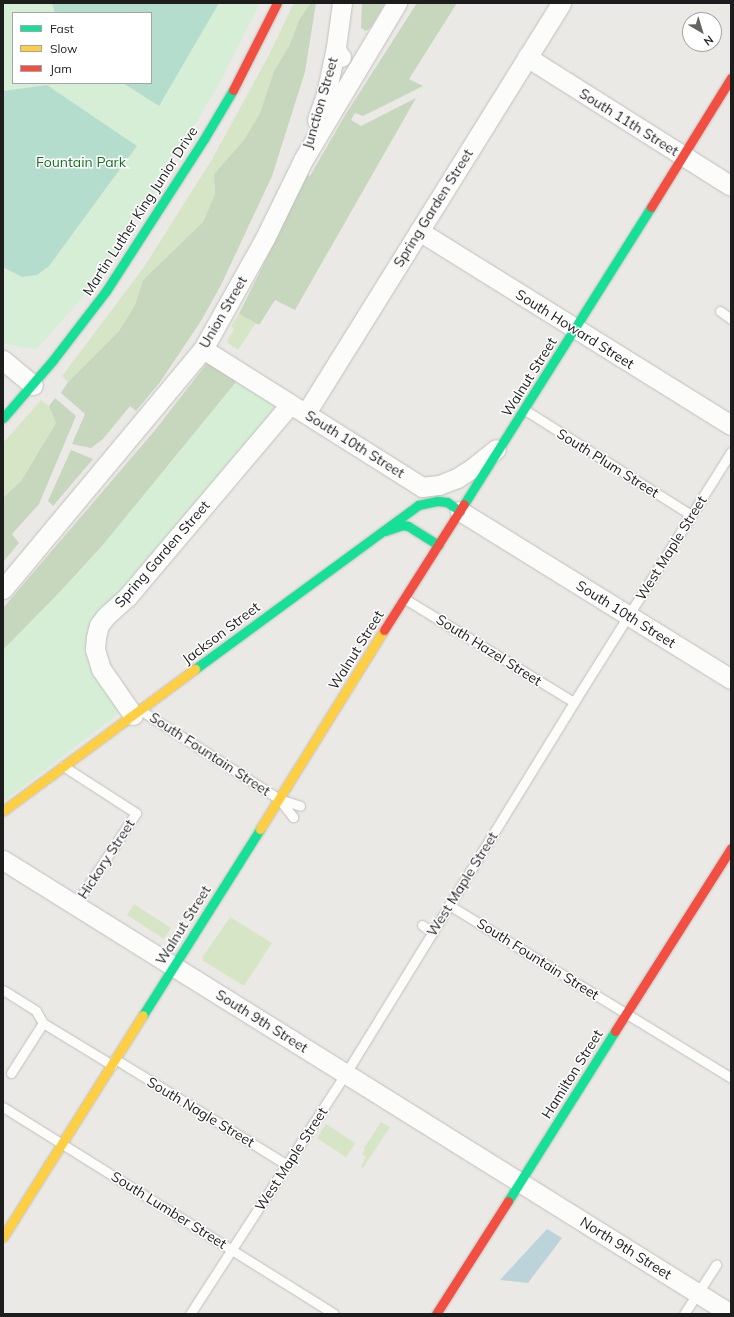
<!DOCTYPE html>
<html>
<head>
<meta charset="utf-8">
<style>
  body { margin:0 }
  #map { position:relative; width:734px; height:1317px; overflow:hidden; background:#ebe9e5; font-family:Mulish,sans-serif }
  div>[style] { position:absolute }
  .grass>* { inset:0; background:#d7e5c7; transform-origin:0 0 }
  .forest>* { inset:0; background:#c6d7bd }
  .park>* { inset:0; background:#d6eed6 }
  .pitch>* { inset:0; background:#b5ddcd }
  .water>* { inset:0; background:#bcd3da }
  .roads { filter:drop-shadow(0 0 1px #c1c0be) drop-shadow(0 0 1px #c1c0be) }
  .lane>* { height:9px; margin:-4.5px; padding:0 4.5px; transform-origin:4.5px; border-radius:4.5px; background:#fcfcfb }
  .street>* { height:19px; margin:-9.5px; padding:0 9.5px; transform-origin:9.5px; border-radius:9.5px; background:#fcfcfb }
  .fast>* { height:9px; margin:-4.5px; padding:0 4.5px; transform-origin:4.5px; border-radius:4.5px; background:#16e098 }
  .slow>* { height:9px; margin:-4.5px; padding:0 4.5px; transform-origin:4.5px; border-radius:4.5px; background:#ffcf43 }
  .jam>* { height:9px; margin:-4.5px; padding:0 4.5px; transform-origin:4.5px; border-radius:4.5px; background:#f24e42 }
  span { translate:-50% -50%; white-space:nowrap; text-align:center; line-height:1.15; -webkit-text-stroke:3px #fff; paint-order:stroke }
  .street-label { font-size:14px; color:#1d1d1d }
  .park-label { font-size:14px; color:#166f21 }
  .frame { position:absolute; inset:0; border:4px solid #1d1d1d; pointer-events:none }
  .legend { position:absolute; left:12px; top:12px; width:140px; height:72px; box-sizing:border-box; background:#fff; border:1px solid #a5a5a5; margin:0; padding:5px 7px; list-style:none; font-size:12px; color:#1d1d1d }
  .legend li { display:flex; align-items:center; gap:8px; height:20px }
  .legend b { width:20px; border:1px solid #a5a5a5 }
  .north { position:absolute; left:682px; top:12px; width:40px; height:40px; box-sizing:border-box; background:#fff; border:1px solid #a5a5a5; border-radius:50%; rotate:142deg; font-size:11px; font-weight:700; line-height:16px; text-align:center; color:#1d1d1d }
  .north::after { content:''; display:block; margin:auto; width:14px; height:18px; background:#656463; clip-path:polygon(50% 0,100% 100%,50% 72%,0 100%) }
</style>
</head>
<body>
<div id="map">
  <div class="grass">
    <div style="clip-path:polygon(294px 3px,311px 3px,300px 18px,289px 46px,274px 71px,260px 113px,244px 140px,214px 174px,215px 194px,203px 222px,143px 280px,135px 305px,119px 331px,68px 382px,62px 376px,144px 267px,211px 161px,269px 55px)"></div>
    <div style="clip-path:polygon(239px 314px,256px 323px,238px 350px,228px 343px,227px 341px,234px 329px,231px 326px)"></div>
    <div style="clip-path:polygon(41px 400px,49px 406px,56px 423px,21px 481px,3px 498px,3px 443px)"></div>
    <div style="left:134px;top:904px;width:44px;height:13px;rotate:33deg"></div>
    <div style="clip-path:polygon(230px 917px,272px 943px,244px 986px,202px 960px,203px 956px)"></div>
    <div style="clip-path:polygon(381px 1122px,390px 1127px,363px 1168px,361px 1166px,366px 1157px,362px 1154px,365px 1150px,364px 1148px)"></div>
    <div style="left:326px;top:1124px;width:35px;height:17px;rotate:33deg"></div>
  </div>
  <div class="forest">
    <div style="clip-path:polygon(311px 3px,316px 3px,305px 72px,272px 176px,221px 285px,201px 321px,160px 382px,136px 411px,130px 406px,103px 439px,91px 448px,72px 444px,85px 414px,61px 393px,68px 382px,119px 331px,135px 305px,143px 280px,203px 222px,215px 194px,214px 174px,244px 140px,260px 113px,274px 71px,289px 46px,300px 18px)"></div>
    <div style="clip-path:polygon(362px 3px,385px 3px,371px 27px,366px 31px,361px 28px)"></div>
    <div style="clip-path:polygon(417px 3px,457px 3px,409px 79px,423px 86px,363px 116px,355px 113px,351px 120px,361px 126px,416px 98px,295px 310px,275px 300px,259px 325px,239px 314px,280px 231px,304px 174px,310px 176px,344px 117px)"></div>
    <div style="clip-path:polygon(207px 363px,213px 364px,237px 381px,103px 545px,59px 593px,3px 650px,3px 608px,156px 429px)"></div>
    <div style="clip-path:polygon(55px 398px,76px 416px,39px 504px,12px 534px,19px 543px,3px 562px,3px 498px,21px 481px,56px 423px,49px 406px)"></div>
    <div style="clip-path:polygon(71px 450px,93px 459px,53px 506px,48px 501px)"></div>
  </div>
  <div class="park">
    <div style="clip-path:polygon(evenodd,3px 3px,260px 3px,218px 86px,153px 195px,89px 290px,44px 341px,36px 349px,24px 348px,3px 343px,3px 3px,13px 13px,151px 13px,151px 83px,13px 83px,13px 13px)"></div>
    <div style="clip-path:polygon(237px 381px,279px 408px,123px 592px,112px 599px,95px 676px,117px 708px,117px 715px,3px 802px,3px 650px,59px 593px,103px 545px)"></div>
  </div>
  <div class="pitch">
    <div style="clip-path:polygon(52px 3px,219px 3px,159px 106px,123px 83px,151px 83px,151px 13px,55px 13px)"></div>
    <div style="clip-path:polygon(47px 85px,137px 146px,49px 266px,37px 275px,22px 277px,3px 267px,3px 91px)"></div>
  </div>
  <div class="water">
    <div style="clip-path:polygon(547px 1229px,562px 1238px,528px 1283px,500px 1280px)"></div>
  </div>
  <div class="roads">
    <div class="lane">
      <div style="left:720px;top:311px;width:14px;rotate:36deg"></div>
      <div style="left:525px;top:410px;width:196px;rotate:32.3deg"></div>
      <div style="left:405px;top:599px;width:198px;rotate:31.4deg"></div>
      <div style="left:140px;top:710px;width:165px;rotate:32.6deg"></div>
      <div style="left:279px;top:799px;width:22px;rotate:18deg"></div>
      <div style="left:63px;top:766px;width:87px;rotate:32.8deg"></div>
      <div style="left:136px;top:813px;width:110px;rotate:123.5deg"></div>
      <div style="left:279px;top:799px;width:23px;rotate:52deg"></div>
      <div style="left:449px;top:905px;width:331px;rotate:31.5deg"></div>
      <div style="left:422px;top:925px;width:12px;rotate:35deg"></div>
      <div style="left:3px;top:990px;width:39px;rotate:32deg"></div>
      <div style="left:36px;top:1011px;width:14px;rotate:60deg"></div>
      <div style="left:43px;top:1023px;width:81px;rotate:31.3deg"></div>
      <div style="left:115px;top:1059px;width:202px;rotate:31.6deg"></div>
      <div style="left:11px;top:1073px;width:59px;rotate:-57.4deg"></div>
      <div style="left:3px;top:1107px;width:390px;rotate:32deg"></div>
      <div style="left:190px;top:1314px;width:287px;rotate:-57.1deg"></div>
      <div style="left:346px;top:1073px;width:435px;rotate:-58.4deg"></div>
      <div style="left:574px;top:702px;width:295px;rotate:-57.9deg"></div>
      <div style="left:684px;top:1314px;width:59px;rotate:-56.9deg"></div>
    </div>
    <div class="street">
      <div style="left:341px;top:57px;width:4px;rotate:-135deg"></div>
      <div style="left:338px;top:54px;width:7px;rotate:-106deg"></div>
      <div style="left:336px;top:47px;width:44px;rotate:-82.2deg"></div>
      <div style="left:527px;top:57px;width:241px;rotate:32.3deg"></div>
      <div style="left:317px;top:120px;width:28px;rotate:-71deg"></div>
      <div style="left:326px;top:94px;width:48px;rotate:-78deg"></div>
      <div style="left:419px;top:231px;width:367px;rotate:31.9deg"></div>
      <div style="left:203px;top:349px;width:259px;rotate:32.2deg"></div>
      <div style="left:422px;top:487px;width:17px;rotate:-7deg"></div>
      <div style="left:439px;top:485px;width:19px;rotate:-21deg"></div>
      <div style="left:457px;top:478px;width:20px;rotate:-33deg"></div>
      <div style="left:474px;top:467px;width:28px;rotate:-39deg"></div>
      <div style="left:3px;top:360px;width:39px;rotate:40deg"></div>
      <div style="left:306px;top:413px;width:483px;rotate:-58.1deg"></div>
      <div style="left:460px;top:511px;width:319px;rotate:31.8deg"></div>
      <div style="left:3px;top:589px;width:312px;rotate:-50.2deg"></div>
      <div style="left:203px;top:349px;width:127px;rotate:-60.8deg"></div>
      <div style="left:265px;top:238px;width:87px;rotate:-64deg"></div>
      <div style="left:303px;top:160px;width:183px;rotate:-59.1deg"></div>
      <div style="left:133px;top:715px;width:56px;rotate:-124.8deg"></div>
      <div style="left:101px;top:669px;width:21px;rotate:-107deg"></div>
      <div style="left:95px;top:649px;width:12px;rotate:-85deg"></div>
      <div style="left:96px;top:637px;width:12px;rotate:-76deg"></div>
      <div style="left:99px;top:625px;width:11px;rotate:-52deg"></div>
      <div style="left:106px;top:616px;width:30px;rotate:-42deg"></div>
      <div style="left:128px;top:596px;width:251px;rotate:-49.8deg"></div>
      <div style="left:3px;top:860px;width:858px;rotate:31.95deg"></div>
    </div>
    <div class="fast">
      <div style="left:3px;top:418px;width:77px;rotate:-49.2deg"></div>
      <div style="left:53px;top:360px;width:87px;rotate:-52.5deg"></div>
      <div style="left:106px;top:291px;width:181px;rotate:-57.2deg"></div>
      <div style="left:204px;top:139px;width:57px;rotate:-59.4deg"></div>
      <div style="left:464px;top:504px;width:351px;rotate:-57.8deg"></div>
      <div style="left:385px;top:531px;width:18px;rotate:-19deg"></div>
      <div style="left:402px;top:525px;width:6px;rotate:9deg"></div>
      <div style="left:408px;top:526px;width:36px;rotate:32deg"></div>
      <div style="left:195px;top:669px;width:277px;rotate:-36.3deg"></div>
      <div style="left:418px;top:505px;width:19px;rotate:-12deg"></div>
      <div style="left:437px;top:501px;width:10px;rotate:6deg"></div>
      <div style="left:447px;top:502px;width:16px;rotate:35deg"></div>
      <div style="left:143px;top:1015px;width:220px;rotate:-57.8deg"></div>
      <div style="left:508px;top:1201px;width:201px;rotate:-57.8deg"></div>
    </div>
    <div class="slow">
      <div style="left:3px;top:811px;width:239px;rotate:-36.5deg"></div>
      <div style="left:260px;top:829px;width:234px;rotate:-58.1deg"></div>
      <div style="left:3px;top:1237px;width:262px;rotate:-57.8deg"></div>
    </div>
    <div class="jam">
      <div style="left:233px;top:90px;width:97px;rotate:-63.2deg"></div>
      <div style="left:651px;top:207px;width:152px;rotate:-58.2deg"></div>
      <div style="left:384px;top:630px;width:149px;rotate:-57.6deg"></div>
      <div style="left:615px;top:1031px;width:217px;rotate:-57.6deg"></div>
      <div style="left:436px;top:1314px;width:134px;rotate:-57.5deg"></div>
    </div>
  </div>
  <div class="street-label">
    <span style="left:320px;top:103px;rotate:-74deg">Junction Street</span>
    <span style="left:629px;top:122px;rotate:32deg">South 11th Street</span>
    <span style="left:433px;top:208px;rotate:-58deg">Spring Garden Street</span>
    <span style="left:140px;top:211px;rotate:-57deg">Martin Luther King Junior Drive</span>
    <span style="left:223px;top:312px;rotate:-60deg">Union Street</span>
    <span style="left:575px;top:329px;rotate:32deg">South Howard Street</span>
    <span style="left:529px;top:377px;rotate:-58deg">Walnut Street</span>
    <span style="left:355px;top:444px;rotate:32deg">South 10th Street</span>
    <span style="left:608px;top:463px;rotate:32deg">South Plum Street</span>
    <span style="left:671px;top:548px;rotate:-58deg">West Maple Street</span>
    <span style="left:162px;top:554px;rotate:-49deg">Spring Garden Street</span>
    <span style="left:626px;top:614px;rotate:32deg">South 10th Street</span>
    <span style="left:221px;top:633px;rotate:-37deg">Jackson Street</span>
    <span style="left:356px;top:650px;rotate:-58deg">Walnut Street</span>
    <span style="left:489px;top:650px;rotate:32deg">South Hazel Street</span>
    <span style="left:210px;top:754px;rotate:33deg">South Fountain Street</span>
    <span style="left:106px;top:859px;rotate:-57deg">Hickory Street</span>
    <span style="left:462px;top:884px;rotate:-58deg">West Maple Street</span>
    <span style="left:183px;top:925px;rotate:-58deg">Walnut Street</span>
    <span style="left:538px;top:959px;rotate:32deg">South Fountain Street</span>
    <span style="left:262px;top:1021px;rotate:32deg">South 9th Street</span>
    <span style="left:572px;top:1074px;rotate:-58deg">Hamilton Street</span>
    <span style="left:201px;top:1112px;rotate:31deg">South Nagle Street</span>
    <span style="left:291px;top:1159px;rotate:-57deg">West Maple Street</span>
    <span style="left:169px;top:1210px;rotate:32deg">South Lumber Street</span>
    <span style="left:626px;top:1248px;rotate:32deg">North 9th Street</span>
  </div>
  <div class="park-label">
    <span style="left:81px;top:162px">Fountain Park</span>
  </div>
  <div class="frame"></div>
  <ul class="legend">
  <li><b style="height:5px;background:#16e098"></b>Fast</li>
  <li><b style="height:5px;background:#ffcf43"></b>Slow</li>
  <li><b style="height:5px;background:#f24e42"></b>Jam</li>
  </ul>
  <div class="north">N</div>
</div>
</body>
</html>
